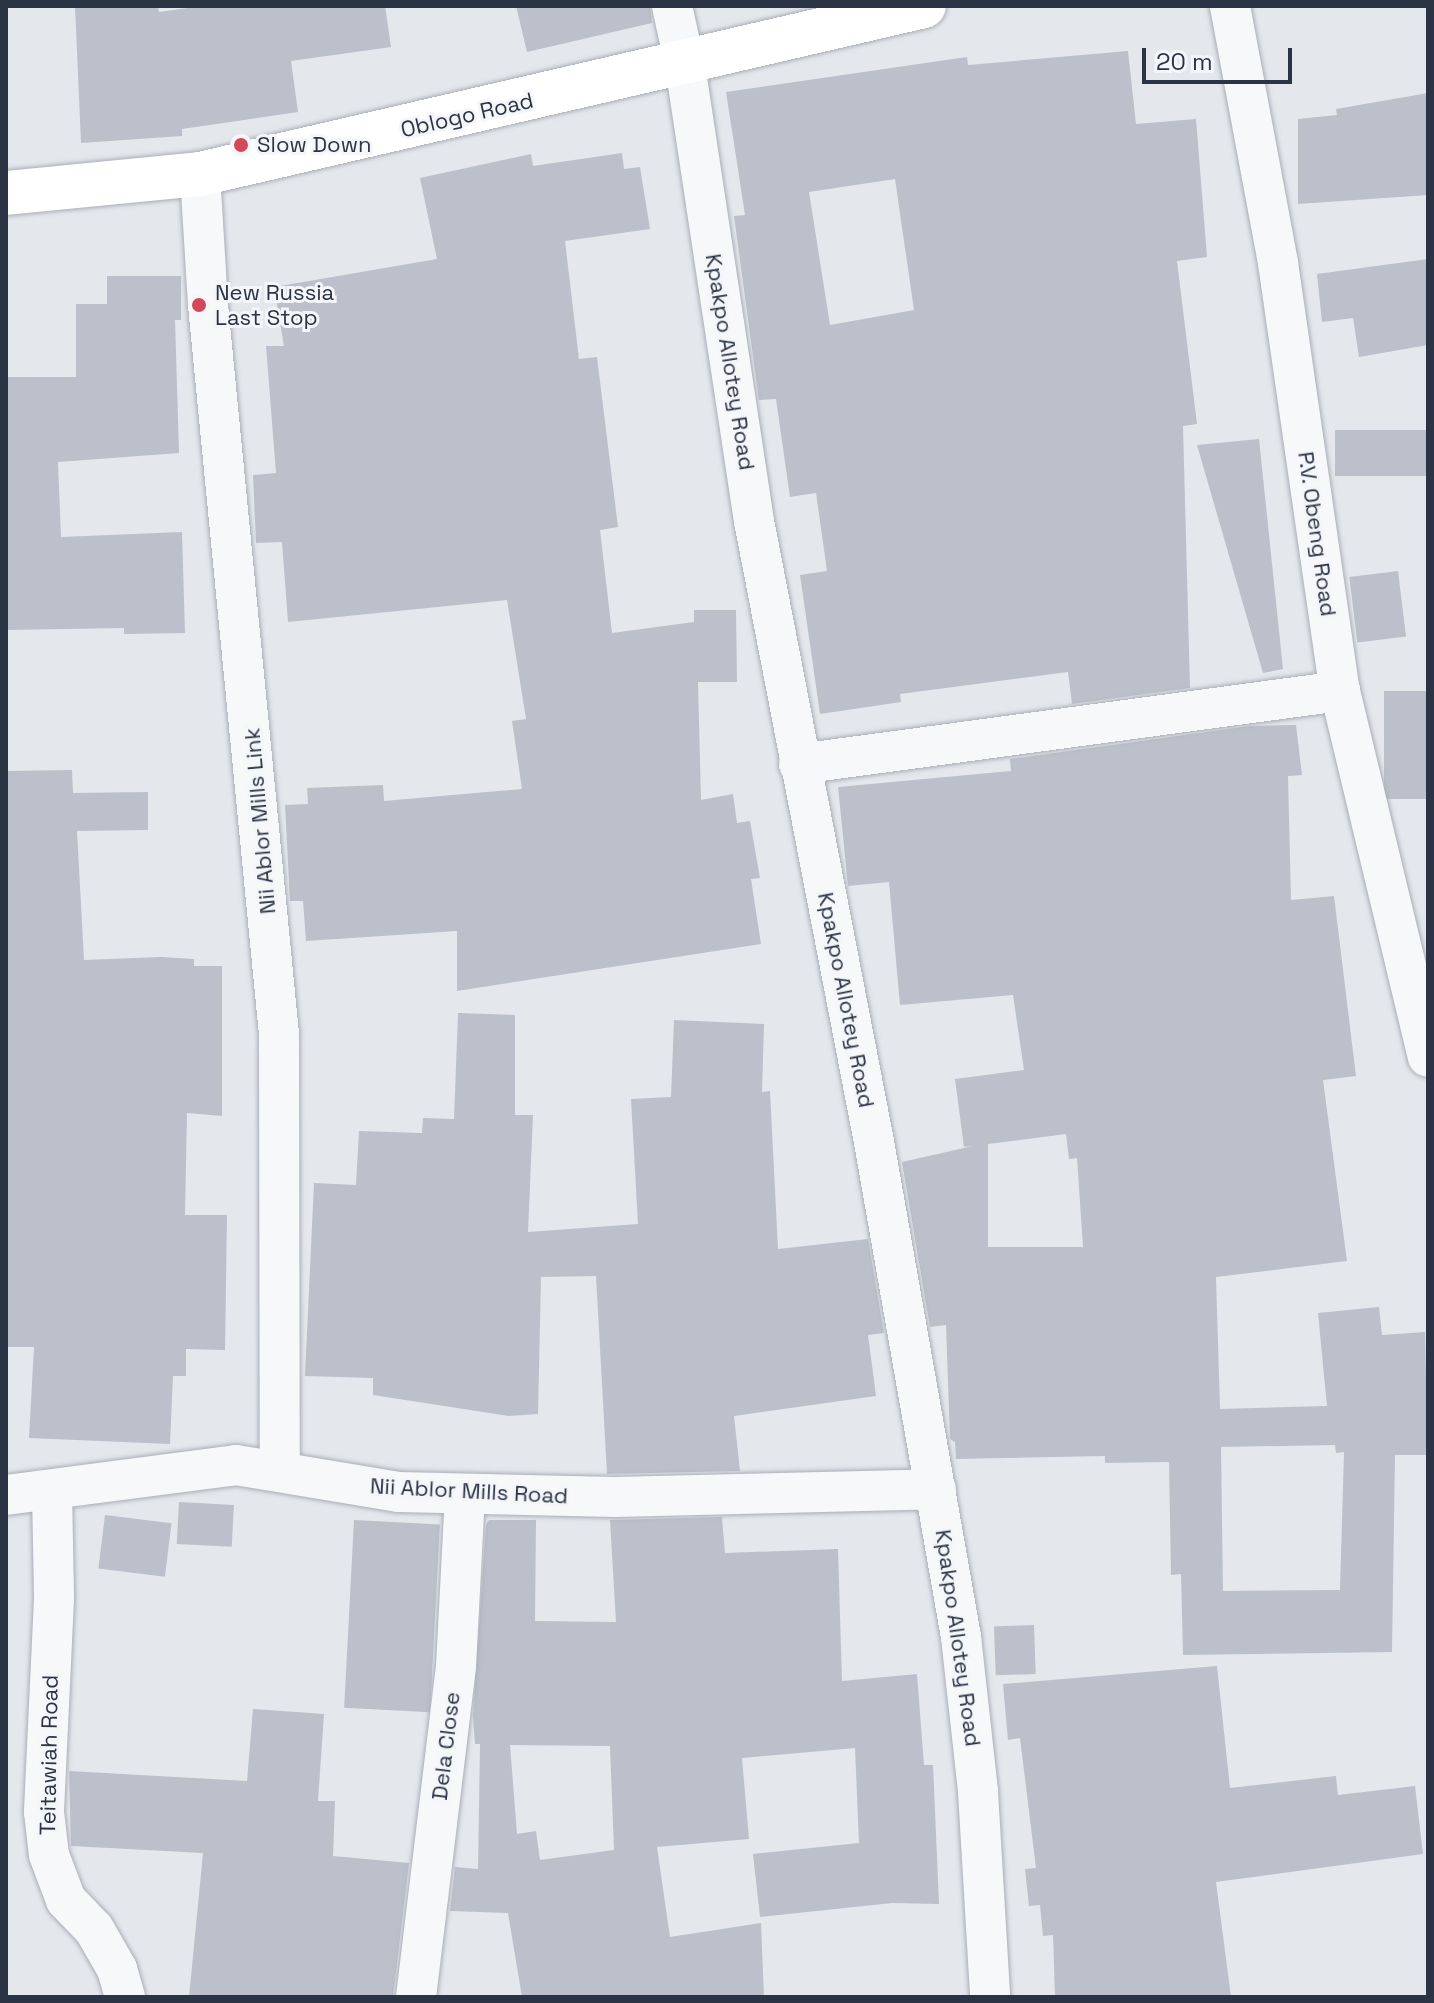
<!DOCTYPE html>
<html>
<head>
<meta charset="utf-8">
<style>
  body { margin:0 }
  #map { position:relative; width:1434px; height:2003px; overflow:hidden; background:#e4e7ec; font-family:"Space Grotesk",sans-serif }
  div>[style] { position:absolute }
  .building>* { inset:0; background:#bbc0ca; transform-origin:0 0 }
  .roads { filter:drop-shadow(0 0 2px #a9aeb7) drop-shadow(0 0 2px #a9aeb7) }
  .street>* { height:40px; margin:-20px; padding:0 20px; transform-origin:20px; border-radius:20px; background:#f7f8fa }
  .secondary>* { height:44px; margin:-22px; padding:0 22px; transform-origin:22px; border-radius:22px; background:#fff }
  .dots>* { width:22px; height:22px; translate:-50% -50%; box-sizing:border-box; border:4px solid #f4f6f9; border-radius:50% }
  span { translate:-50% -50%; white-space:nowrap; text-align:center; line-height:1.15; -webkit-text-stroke:6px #f4f6f9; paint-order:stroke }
  .street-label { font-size:22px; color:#2b3445 }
  .poi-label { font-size:22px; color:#2b3445 }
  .left { translate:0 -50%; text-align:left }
  .frame { position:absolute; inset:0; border:8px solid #2b3445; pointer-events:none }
  .scale { position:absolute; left:1142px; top:48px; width:150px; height:36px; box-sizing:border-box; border:4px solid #2b3445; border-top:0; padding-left:10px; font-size:24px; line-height:28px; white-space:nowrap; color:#2b3445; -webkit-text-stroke:6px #f4f6f9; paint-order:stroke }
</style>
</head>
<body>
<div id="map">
  <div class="building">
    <div style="clip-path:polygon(75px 6px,158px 6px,159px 12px,202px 6px,385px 6px,391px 47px,291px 61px,298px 112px,182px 129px,182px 136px,81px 143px)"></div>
    <div style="clip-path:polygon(516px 6px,650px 6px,652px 23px,527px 52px)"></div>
    <div style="clip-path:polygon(evenodd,1128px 51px,1136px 124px,1196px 119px,1207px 257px,1177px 261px,1197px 424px,1183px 426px,1190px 688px,1072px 704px,1068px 672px,900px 694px,901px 702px,820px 714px,800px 575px,827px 571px,816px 493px,790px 497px,776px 399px,759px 400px,734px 216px,745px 215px,726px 92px,967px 57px,968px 65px,1128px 51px,895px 179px,914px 310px,830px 325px,809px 192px,895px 179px)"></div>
    <div style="clip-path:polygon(1428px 93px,1428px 195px,1298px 204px,1298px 119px,1337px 115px,1336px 109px)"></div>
    <div style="clip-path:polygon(622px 153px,624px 169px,640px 167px,650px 229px,565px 241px,579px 359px,597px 357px,618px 527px,600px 530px,612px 633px,694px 622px,694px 610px,736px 610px,737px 682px,698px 682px,701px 800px,733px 794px,737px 823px,750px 821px,760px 878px,751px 879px,761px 944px,457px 991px,457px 931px,306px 941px,303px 901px,290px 901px,285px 805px,308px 804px,307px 788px,383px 785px,384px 801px,522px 789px,512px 721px,526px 719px,507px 600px,288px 622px,282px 542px,256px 543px,253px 475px,276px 473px,266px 346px,284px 346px,274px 287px,437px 259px,420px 178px,531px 154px,533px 166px)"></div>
    <div style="clip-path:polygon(1428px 259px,1428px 345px,1359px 357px,1353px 318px,1322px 322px,1317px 274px)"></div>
    <div style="clip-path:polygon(107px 276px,181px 276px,181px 320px,175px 320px,179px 453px,58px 462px,61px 537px,182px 532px,185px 633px,124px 634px,124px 628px,6px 630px,6px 377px,76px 377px,76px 304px,107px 304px)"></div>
    <div style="left:1428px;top:430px;width:46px;height:93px;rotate:90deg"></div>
    <div style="clip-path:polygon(1259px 439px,1283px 669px,1263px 673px,1197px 445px)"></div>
    <div style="left:1398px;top:571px;width:66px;height:49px;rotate:83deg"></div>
    <div style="left:1384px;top:691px;width:44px;height:108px"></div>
    <div style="clip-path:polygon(evenodd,1296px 725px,1302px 775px,1288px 776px,1291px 900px,1334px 896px,1356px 1076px,1323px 1080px,1347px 1261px,1216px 1277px,1220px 1409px,1327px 1406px,1318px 1313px,1379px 1307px,1382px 1335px,1425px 1332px,1428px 1455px,1395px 1455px,1392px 1652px,1183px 1655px,1181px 1574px,1171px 1575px,1169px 1462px,1105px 1463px,1105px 1456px,956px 1459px,955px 1442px,950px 1439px,946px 1325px,930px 1327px,902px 1162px,973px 1146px,964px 1147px,955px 1079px,1024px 1070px,1013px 995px,900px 1005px,889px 882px,848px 886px,838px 787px,1011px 771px,1010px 759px,1250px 726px,1296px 725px,1066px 1134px,1069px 1159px,1077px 1158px,1083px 1247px,988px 1247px,988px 1144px,1066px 1134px,1296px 725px,1335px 1445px,1336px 1453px,1344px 1452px,1340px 1590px,1223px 1591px,1221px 1447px,1335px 1445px)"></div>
    <div style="clip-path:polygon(72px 770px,73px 793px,148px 792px,148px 830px,77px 831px,84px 960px,161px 957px,194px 959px,194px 966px,222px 966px,222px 1116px,187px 1113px,185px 1215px,227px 1215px,225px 1350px,186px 1349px,186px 1376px,173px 1376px,170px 1444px,29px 1438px,34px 1347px,6px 1347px,6px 771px)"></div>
    <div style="clip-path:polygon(458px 1013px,515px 1015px,515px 1115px,533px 1115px,528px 1232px,638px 1224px,631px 1099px,671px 1097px,674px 1020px,764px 1024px,762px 1092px,770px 1091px,778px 1249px,868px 1239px,884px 1333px,868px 1335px,876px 1396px,734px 1416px,740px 1471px,607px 1474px,596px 1276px,541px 1277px,538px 1414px,509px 1416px,373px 1395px,373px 1378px,305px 1376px,314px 1183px,356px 1185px,359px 1131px,422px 1133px,423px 1118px,454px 1119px)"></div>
    <div style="left:179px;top:1502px;width:55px;height:42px;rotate:3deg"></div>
    <div style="left:105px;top:1515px;width:67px;height:54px;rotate:7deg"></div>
    <div style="clip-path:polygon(evenodd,722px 1517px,725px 1553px,838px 1549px,842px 1681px,917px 1674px,924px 1765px,933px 1765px,939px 1904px,892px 1903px,760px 1917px,753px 1854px,859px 1843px,855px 1748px,742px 1758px,749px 1839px,657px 1847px,670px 1937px,761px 1923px,764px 1997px,522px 1997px,508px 1913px,450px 1911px,455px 1867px,478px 1869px,480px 1744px,475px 1744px,473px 1716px,486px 1525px,489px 1520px,536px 1520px,535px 1621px,616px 1622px,610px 1520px,722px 1517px,510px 1745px,610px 1746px,614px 1850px,540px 1860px,536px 1831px,517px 1834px,510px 1745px)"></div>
    <div style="left:354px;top:1520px;width:86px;height:188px;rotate:3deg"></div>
    <div style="left:1034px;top:1625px;width:49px;height:40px;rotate:88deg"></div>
    <div style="clip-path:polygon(1217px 1666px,1230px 1788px,1336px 1776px,1338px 1795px,1415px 1786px,1423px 1854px,1216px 1882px,1231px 1997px,1055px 1996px,1053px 1935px,1043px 1936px,1040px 1905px,1029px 1906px,1025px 1869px,1036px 1868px,1020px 1738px,1008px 1740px,1003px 1684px)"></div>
    <div style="clip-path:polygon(253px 1709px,324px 1714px,318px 1801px,335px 1801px,333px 1856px,409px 1863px,393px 1997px,189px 1997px,203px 1853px,71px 1846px,69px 1771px,247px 1781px)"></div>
  </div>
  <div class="roads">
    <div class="street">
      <div style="left:672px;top:6px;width:60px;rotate:77.6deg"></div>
      <div style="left:685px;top:65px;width:461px;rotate:81.4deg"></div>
      <div style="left:754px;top:521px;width:632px;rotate:79.06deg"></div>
      <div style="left:874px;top:1142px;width:503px;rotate:80.03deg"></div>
      <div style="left:961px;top:1637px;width:156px;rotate:83.7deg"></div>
      <div style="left:978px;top:1792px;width:205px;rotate:86.6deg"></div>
      <div style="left:1230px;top:6px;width:261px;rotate:79.4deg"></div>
      <div style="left:1278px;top:263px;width:432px;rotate:81.8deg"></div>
      <div style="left:1340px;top:691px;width:376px;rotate:76.5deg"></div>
      <div style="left:200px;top:174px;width:131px;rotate:86.5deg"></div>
      <div style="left:208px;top:305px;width:732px;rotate:84.44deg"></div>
      <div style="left:279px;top:1034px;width:435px;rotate:89.9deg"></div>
      <div style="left:799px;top:764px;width:546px;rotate:-7.68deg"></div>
      <div style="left:52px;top:1491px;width:108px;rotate:88.9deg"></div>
      <div style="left:54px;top:1599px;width:213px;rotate:92.7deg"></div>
      <div style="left:44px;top:1812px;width:43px;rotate:83.4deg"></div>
      <div style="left:49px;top:1855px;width:48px;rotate:69.3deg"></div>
      <div style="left:66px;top:1900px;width:40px;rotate:46deg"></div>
      <div style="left:94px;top:1929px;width:46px;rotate:60.1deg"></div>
      <div style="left:117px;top:1969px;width:29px;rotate:74deg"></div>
      <div style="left:6px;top:1495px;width:232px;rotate:-7.4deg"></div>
      <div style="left:236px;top:1465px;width:165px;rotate:9.4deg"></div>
      <div style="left:399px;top:1492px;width:216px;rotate:1.3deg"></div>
      <div style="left:615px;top:1497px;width:321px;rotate:-1.4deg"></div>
      <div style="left:416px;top:1997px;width:333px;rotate:-83.1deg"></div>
      <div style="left:456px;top:1666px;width:172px;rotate:-87deg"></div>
    </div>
    <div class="secondary">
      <div style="left:6px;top:193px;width:195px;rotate:-5.6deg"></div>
      <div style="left:200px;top:174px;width:743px;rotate:-13.06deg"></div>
    </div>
  </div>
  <div class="dots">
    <div style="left:241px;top:145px;background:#d1495b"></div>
    <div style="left:199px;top:305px;background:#d1495b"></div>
  </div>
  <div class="street-label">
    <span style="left:467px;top:115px;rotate:-13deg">Oblogo Road</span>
    <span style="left:730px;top:362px;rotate:81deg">Kpakpo Allotey Road</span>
    <span style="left:1317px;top:534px;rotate:82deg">P.V. Obeng Road</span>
    <span style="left:260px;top:821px;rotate:-95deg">Nii Ablor Mills Link</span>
    <span style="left:846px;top:1000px;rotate:79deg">Kpakpo Allotey Road</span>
    <span style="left:469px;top:1491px;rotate:3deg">Nii Ablor Mills Road</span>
    <span style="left:958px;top:1638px;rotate:82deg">Kpakpo Allotey Road</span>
    <span style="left:446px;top:1746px;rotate:-83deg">Dela Close</span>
    <span style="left:49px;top:1755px;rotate:-89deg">Teitawiah Road</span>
  </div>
  <div class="poi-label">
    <span class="left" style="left:257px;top:145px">Slow Down</span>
    <span class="left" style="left:215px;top:305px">New Russia<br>Last Stop</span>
  </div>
  <div class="frame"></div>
  <div class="scale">20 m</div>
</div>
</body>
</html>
